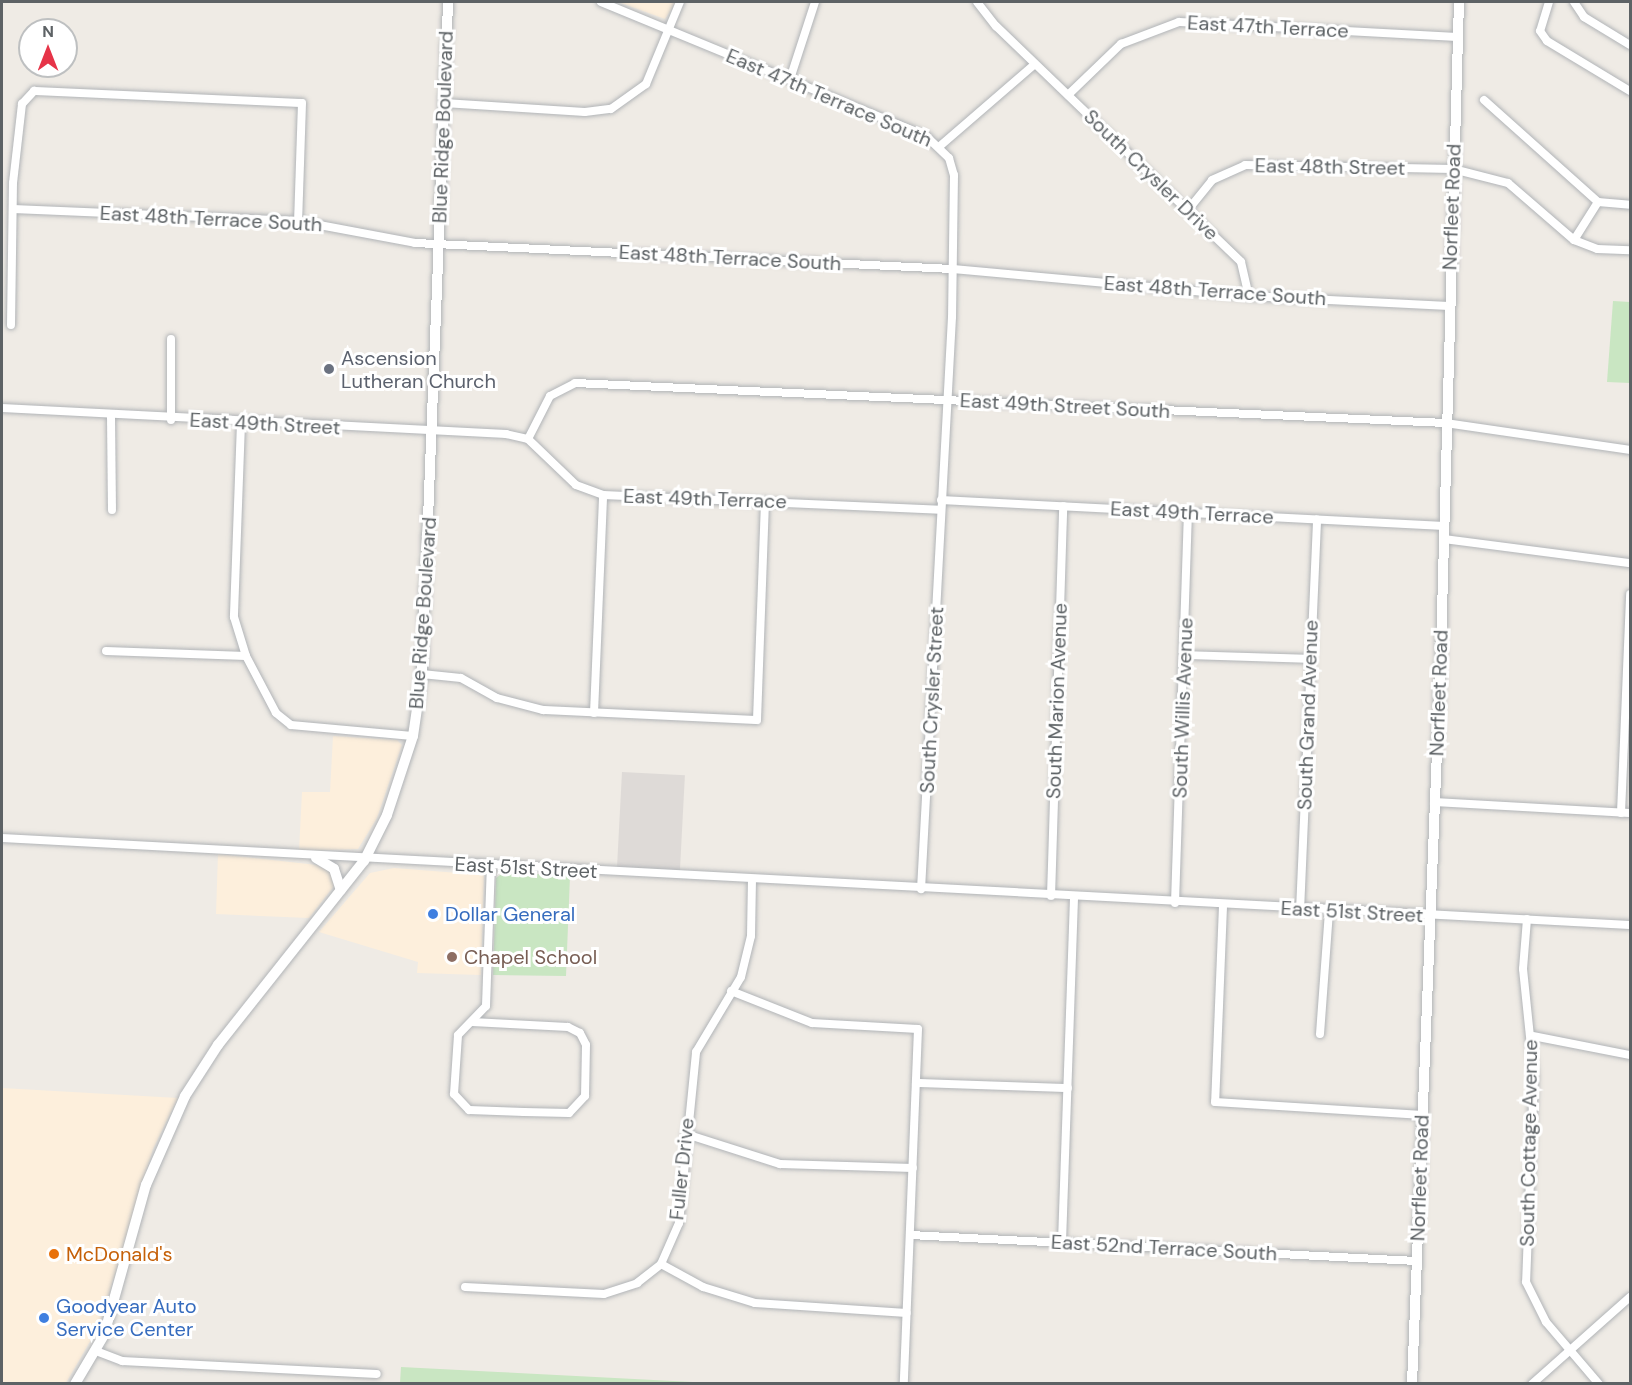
<!DOCTYPE html>
<html>
<head>
<meta charset="utf-8">
<style>
  body { margin:0 }
  #map { position:relative; width:1632px; height:1385px; overflow:hidden; background:#efebe5; font-family:"DM Sans",sans-serif }
  div>[style] { position:absolute }
  .commercial>* { inset:0; background:#fdefdc }
  .industrial>* { inset:0; background:#dedad7; transform-origin:0 0 }
  .green>* { inset:0; background:#c9e6c2 }
  .roads { filter:drop-shadow(0 0 2px #b1b4b7) drop-shadow(0 0 2px #b1b4b7) }
  .street>* { height:8px; margin:-4px; padding:0 4px; transform-origin:4px; border-radius:4px; background:#fff }
  .secondary>* { height:10px; margin:-5px; padding:0 5px; transform-origin:5px; border-radius:5px; background:#fff }
  .dots>* { width:16px; height:16px; translate:-50% -50%; box-sizing:border-box; border:3px solid #fff; border-radius:50% }
  span { translate:-50% -50%; white-space:nowrap; text-align:center; line-height:1.15; -webkit-text-stroke:6px #fff; paint-order:stroke }
  .street-label { font-size:20px; color:#5d6265 }
  .worship-label { font-size:20px; color:#5b616d }
  .left { translate:0 -50%; text-align:left }
  .shop-label { font-size:20px; color:#366cbe }
  .education-label { font-size:20px; color:#785e54 }
  .food-label { font-size:20px; color:#c56008 }
  .frame { position:absolute; inset:0; border:3px solid #5d6265; pointer-events:none }
  .north { position:absolute; left:18px; top:18px; width:60px; height:60px; box-sizing:border-box; background:#fff; border:2px solid #bec0c1; border-radius:50%; rotate:0deg; font-size:16px; font-weight:700; line-height:24px; text-align:center; color:#5d6265 }
  .north::after { content:''; display:block; margin:auto; width:21px; height:27px; background:#e63448; clip-path:polygon(50% 0,100% 100%,50% 72%,0 100%) }
</style>
</head>
<body>
<div id="map">
  <div class="commercial">
    <div style="clip-path:polygon(618px 2px,676px 2px,665px 19px)"></div>
    <div style="clip-path:polygon(333px 736px,397px 740px,402px 745px,377px 818px,358px 849px,299px 851px,302px 792px,330px 792px)"></div>
    <div style="clip-path:polygon(218px 854px,317px 865px,331px 871px,334px 886px,309px 918px,216px 914px)"></div>
    <div style="clip-path:polygon(394px 868px,484px 875px,481px 975px,417px 973px,418px 962px,319px 932px,370px 873px)"></div>
    <div style="clip-path:polygon(2px 1088px,178px 1098px,153px 1149px,99px 1326px,66px 1383px,2px 1383px)"></div>
  </div>
  <div class="industrial">
    <div style="left:622px;top:772px;width:63px;height:96px;rotate:3deg"></div>
  </div>
  <div class="green">
    <div style="clip-path:polygon(1613px 301px,1630px 302px,1630px 383px,1607px 382px)"></div>
    <div style="clip-path:polygon(504px 872px,570px 876px,566px 976px,493px 975px,496px 878px)"></div>
    <div style="clip-path:polygon(401px 1367px,498px 1372px,712px 1383px,400px 1383px)"></div>
  </div>
  <div class="roads">
    <div class="street">
      <div style="left:601px;top:2px;width:352px;rotate:22.4deg"></div>
      <div style="left:926px;top:136px;width:32px;rotate:44deg"></div>
      <div style="left:949px;top:158px;width:18px;rotate:74deg"></div>
      <div style="left:954px;top:175px;width:142px;rotate:90.8deg"></div>
      <div style="left:952px;top:317px;width:573px;rotate:93.1deg"></div>
      <div style="left:977px;top:2px;width:31px;rotate:52deg"></div>
      <div style="left:996px;top:26px;width:340px;rotate:43.9deg"></div>
      <div style="left:1241px;top:262px;width:35px;rotate:77deg"></div>
      <div style="left:1549px;top:2px;width:30px;rotate:107deg"></div>
      <div style="left:1540px;top:31px;width:12px;rotate:55deg"></div>
      <div style="left:1547px;top:41px;width:97px;rotate:31.1deg"></div>
      <div style="left:1574px;top:2px;width:18px;rotate:56deg"></div>
      <div style="left:1584px;top:17px;width:54px;rotate:31.3deg"></div>
      <div style="left:790px;top:79px;width:81px;rotate:-72deg"></div>
      <div style="left:1068px;top:95px;width:74px;rotate:-43.9deg"></div>
      <div style="left:1121px;top:44px;width:62px;rotate:-20.8deg"></div>
      <div style="left:1179px;top:22px;width:279px;rotate:3.1deg"></div>
      <div style="left:1484px;top:100px;width:153px;rotate:41.8deg"></div>
      <div style="left:1598px;top:202px;width:32px;rotate:5deg"></div>
      <div style="left:444px;top:103px;width:141px;rotate:3.7deg"></div>
      <div style="left:585px;top:112px;width:26px;rotate:-7deg"></div>
      <div style="left:611px;top:109px;width:43px;rotate:-35.5deg"></div>
      <div style="left:646px;top:84px;width:89px;rotate:-67.5deg"></div>
      <div style="left:940px;top:146px;width:125px;rotate:-40.8deg"></div>
      <div style="left:13px;top:209px;width:285px;rotate:2.4deg"></div>
      <div style="left:298px;top:221px;width:119px;rotate:10.6deg"></div>
      <div style="left:415px;top:243px;width:539px;rotate:2.77deg"></div>
      <div style="left:953px;top:269px;width:297px;rotate:5.2deg"></div>
      <div style="left:1249px;top:296px;width:200px;rotate:2.9deg"></div>
      <div style="left:1188px;top:210px;width:38px;rotate:-51deg"></div>
      <div style="left:1212px;top:180px;width:36px;rotate:-24deg"></div>
      <div style="left:1245px;top:165px;width:208px;rotate:1.1deg"></div>
      <div style="left:1453px;top:169px;width:57px;rotate:14.3deg"></div>
      <div style="left:1508px;top:183px;width:87px;rotate:40.8deg"></div>
      <div style="left:1574px;top:240px;width:25px;rotate:21deg"></div>
      <div style="left:1597px;top:249px;width:33px;rotate:2deg"></div>
      <div style="left:1574px;top:240px;width:45px;rotate:-57.7deg"></div>
      <div style="left:11px;top:325px;width:142px;rotate:-89.2deg"></div>
      <div style="left:13px;top:183px;width:80px;rotate:-83.5deg"></div>
      <div style="left:22px;top:104px;width:18px;rotate:-47deg"></div>
      <div style="left:34px;top:91px;width:268px;rotate:2.6deg"></div>
      <div style="left:302px;top:103px;width:118px;rotate:91.9deg"></div>
      <div style="left:171px;top:339px;width:81px;rotate:90deg"></div>
      <div style="left:2px;top:408px;width:505px;rotate:2.95deg"></div>
      <div style="left:506px;top:434px;width:23px;rotate:13deg"></div>
      <div style="left:528px;top:439px;width:66px;rotate:43.8deg"></div>
      <div style="left:576px;top:485px;width:29px;rotate:20deg"></div>
      <div style="left:603px;top:495px;width:337px;rotate:2.5deg"></div>
      <div style="left:111px;top:416px;width:94px;rotate:89.4deg"></div>
      <div style="left:241px;top:423px;width:194px;rotate:92.1deg"></div>
      <div style="left:234px;top:617px;width:41px;rotate:72.9deg"></div>
      <div style="left:528px;top:439px;width:48px;rotate:-62.9deg"></div>
      <div style="left:550px;top:396px;width:28px;rotate:-27deg"></div>
      <div style="left:575px;top:383px;width:872px;rotate:2.63deg"></div>
      <div style="left:1446px;top:423px;width:186px;rotate:8.3deg"></div>
      <div style="left:941px;top:500px;width:504px;rotate:2.96deg"></div>
      <div style="left:1444px;top:539px;width:188px;rotate:7.4deg"></div>
      <div style="left:106px;top:651px;width:140px;rotate:2deg"></div>
      <div style="left:246px;top:656px;width:64px;rotate:62.2deg"></div>
      <div style="left:276px;top:713px;width:19px;rotate:39deg"></div>
      <div style="left:291px;top:725px;width:122px;rotate:5.2deg"></div>
      <div style="left:1185px;top:655px;width:125px;rotate:1.8deg"></div>
      <div style="left:422px;top:674px;width:39px;rotate:6deg"></div>
      <div style="left:461px;top:678px;width:41px;rotate:29.1deg"></div>
      <div style="left:497px;top:698px;width:48px;rotate:14.6deg"></div>
      <div style="left:543px;top:710px;width:214px;rotate:2.7deg"></div>
      <div style="left:757px;top:720px;width:219px;rotate:-87.9deg"></div>
      <div style="left:594px;top:713px;width:218px;rotate:-87.6deg"></div>
      <div style="left:1434px;top:802px;width:196px;rotate:3.2deg"></div>
      <div style="left:1621px;top:813px;width:219px;rotate:-87.6deg"></div>
      <div style="left:2px;top:838px;width:1630px;rotate:3.06deg"></div>
      <div style="left:1051px;top:896px;width:390px;rotate:-88.2deg"></div>
      <div style="left:1175px;top:903px;width:390px;rotate:-88.1deg"></div>
      <div style="left:1223px;top:906px;width:196px;rotate:92.3deg"></div>
      <div style="left:1215px;top:1102px;width:208px;rotate:3.6deg"></div>
      <div style="left:1300px;top:911px;width:392px;rotate:-87.5deg"></div>
      <div style="left:1527px;top:919px;width:50px;rotate:94.6deg"></div>
      <div style="left:1523px;top:969px;width:108px;rotate:84.1deg"></div>
      <div style="left:1534px;top:1076px;width:206px;rotate:92.2deg"></div>
      <div style="left:1526px;top:1282px;width:45px;rotate:63.4deg"></div>
      <div style="left:1546px;top:1322px;width:82px;rotate:49.5deg"></div>
      <div style="left:731px;top:991px;width:87px;rotate:21.6deg"></div>
      <div style="left:812px;top:1023px;width:106px;rotate:3.2deg"></div>
      <div style="left:918px;top:1029px;width:355px;rotate:92.3deg"></div>
      <div style="left:472px;top:1022px;width:96px;rotate:3deg"></div>
      <div style="left:568px;top:1027px;width:13px;rotate:27deg"></div>
      <div style="left:580px;top:1033px;width:13px;rotate:63deg"></div>
      <div style="left:586px;top:1045px;width:51px;rotate:91.1deg"></div>
      <div style="left:585px;top:1096px;width:23px;rotate:133deg"></div>
      <div style="left:569px;top:1113px;width:45px;rotate:-178.7deg"></div>
      <div style="left:524px;top:1112px;width:55px;rotate:-177.9deg"></div>
      <div style="left:469px;top:1110px;width:22px;rotate:-133deg"></div>
      <div style="left:454px;top:1094px;width:59px;rotate:-86.1deg"></div>
      <div style="left:458px;top:1035px;width:40px;rotate:-46deg"></div>
      <div style="left:486px;top:1006px;width:140px;rotate:-88deg"></div>
      <div style="left:1320px;top:1034px;width:122px;rotate:-85.8deg"></div>
      <div style="left:1533px;top:1036px;width:99px;rotate:11.1deg"></div>
      <div style="left:916px;top:1083px;width:152px;rotate:1.9deg"></div>
      <div style="left:686px;top:1134px;width:99px;rotate:17.7deg"></div>
      <div style="left:780px;top:1164px;width:133px;rotate:1.7deg"></div>
      <div style="left:910px;top:1235px;width:508px;rotate:2.94deg"></div>
      <div style="left:1062px;top:1242px;width:345px;rotate:-88deg"></div>
      <div style="left:661px;top:1264px;width:48px;rotate:28.7deg"></div>
      <div style="left:703px;top:1287px;width:54px;rotate:17.1deg"></div>
      <div style="left:755px;top:1303px;width:152px;rotate:3.8deg"></div>
      <div style="left:465px;top:1287px;width:139px;rotate:2.9deg"></div>
      <div style="left:604px;top:1294px;width:35px;rotate:-18deg"></div>
      <div style="left:637px;top:1283px;width:31px;rotate:-38deg"></div>
      <div style="left:661px;top:1264px;width:45px;rotate:-66.3deg"></div>
      <div style="left:679px;top:1223px;width:172px;rotate:-84.3deg"></div>
      <div style="left:696px;top:1052px;width:87px;rotate:-59deg"></div>
      <div style="left:741px;top:977px;width:42px;rotate:-76.3deg"></div>
      <div style="left:751px;top:936px;width:56px;rotate:-89deg"></div>
      <div style="left:96px;top:1351px;width:28px;rotate:21deg"></div>
      <div style="left:122px;top:1361px;width:255px;rotate:2.9deg"></div>
      <div style="left:1532px;top:1384px;width:131px;rotate:-41.6deg"></div>
    </div>
    <div class="secondary">
      <div style="left:316px;top:858px;width:21px;rotate:31deg"></div>
      <div style="left:334px;top:869px;width:22px;rotate:72deg"></div>
      <div style="left:75px;top:1384px;width:57px;rotate:-59.4deg"></div>
      <div style="left:104px;top:1335px;width:156px;rotate:-74.4deg"></div>
      <div style="left:146px;top:1185px;width:97px;rotate:-66.3deg"></div>
      <div style="left:185px;top:1096px;width:61px;rotate:-57.1deg"></div>
      <div style="left:218px;top:1045px;width:235px;rotate:-51.6deg"></div>
      <div style="left:364px;top:861px;width:51px;rotate:-63.4deg"></div>
      <div style="left:387px;top:815px;width:83px;rotate:-71.8deg"></div>
      <div style="left:413px;top:736px;width:63px;rotate:-81.7deg"></div>
      <div style="left:422px;top:674px;width:673px;rotate:-87.78deg"></div>
      <div style="left:1412px;top:1384px;width:736px;rotate:-87.74deg"></div>
      <div style="left:1441px;top:649px;width:647px;rotate:-88.41deg"></div>
    </div>
  </div>
  <div class="dots">
    <div style="left:329px;top:369px;background:#6b7280"></div>
    <div style="left:433px;top:914px;background:#3f7fe0"></div>
    <div style="left:452px;top:957px;background:#8d6e63"></div>
    <div style="left:54px;top:1254px;background:#e8710a"></div>
    <div style="left:44px;top:1318px;background:#3f7fe0"></div>
  </div>
  <div class="street-label">
    <span style="left:1268px;top:27px;rotate:3deg">East 47th Terrace</span>
    <span style="left:829px;top:98px;rotate:23deg">East 47th Terrace South</span>
    <span style="left:443px;top:127px;rotate:-88deg">Blue Ridge Boulevard</span>
    <span style="left:1330px;top:167px;rotate:1deg">East 48th Street</span>
    <span style="left:1151px;top:175px;rotate:44deg">South Crysler Drive</span>
    <span style="left:1452px;top:207px;rotate:-88deg">Norfleet Road</span>
    <span style="left:211px;top:219px;rotate:3deg">East 48th Terrace South</span>
    <span style="left:730px;top:258px;rotate:3deg">East 48th Terrace South</span>
    <span style="left:1215px;top:291px;rotate:4deg">East 48th Terrace South</span>
    <span style="left:1065px;top:406px;rotate:3deg">East 49th Street South</span>
    <span style="left:265px;top:424px;rotate:3deg">East 49th Street</span>
    <span style="left:705px;top:499px;rotate:2deg">East 49th Terrace</span>
    <span style="left:1192px;top:513px;rotate:3deg">East 49th Terrace</span>
    <span style="left:423px;top:613px;rotate:-86deg">Blue Ridge Boulevard</span>
    <span style="left:1439px;top:693px;rotate:-88deg">Norfleet Road</span>
    <span style="left:932px;top:700px;rotate:-87deg">South Crysler Street</span>
    <span style="left:1057px;top:701px;rotate:-88deg">South Marion Avenue</span>
    <span style="left:1183px;top:708px;rotate:-88deg">South Willis Avenue</span>
    <span style="left:1308px;top:715px;rotate:-88deg">South Grand Avenue</span>
    <span style="left:526px;top:868px;rotate:3deg">East 51st Street</span>
    <span style="left:1352px;top:912px;rotate:3deg">East 51st Street</span>
    <span style="left:1529px;top:1143px;rotate:-89deg">South Cottage Avenue</span>
    <span style="left:682px;top:1169px;rotate:-84deg">Fuller Drive</span>
    <span style="left:1420px;top:1178px;rotate:-88deg">Norfleet Road</span>
    <span style="left:1164px;top:1248px;rotate:3deg">East 52nd Terrace South</span>
  </div>
  <div class="worship-label">
    <span class="left" style="left:341px;top:370px">Ascension<br>Lutheran Church</span>
  </div>
  <div class="shop-label">
    <span class="left" style="left:445px;top:914px">Dollar General</span>
    <span class="left" style="left:56px;top:1318px">Goodyear Auto<br>Service Center</span>
  </div>
  <div class="education-label">
    <span class="left" style="left:464px;top:957px">Chapel School</span>
  </div>
  <div class="food-label">
    <span class="left" style="left:66px;top:1254px">McDonald's</span>
  </div>
  <div class="frame"></div>
  <div class="north">N</div>
</div>
</body>
</html>
